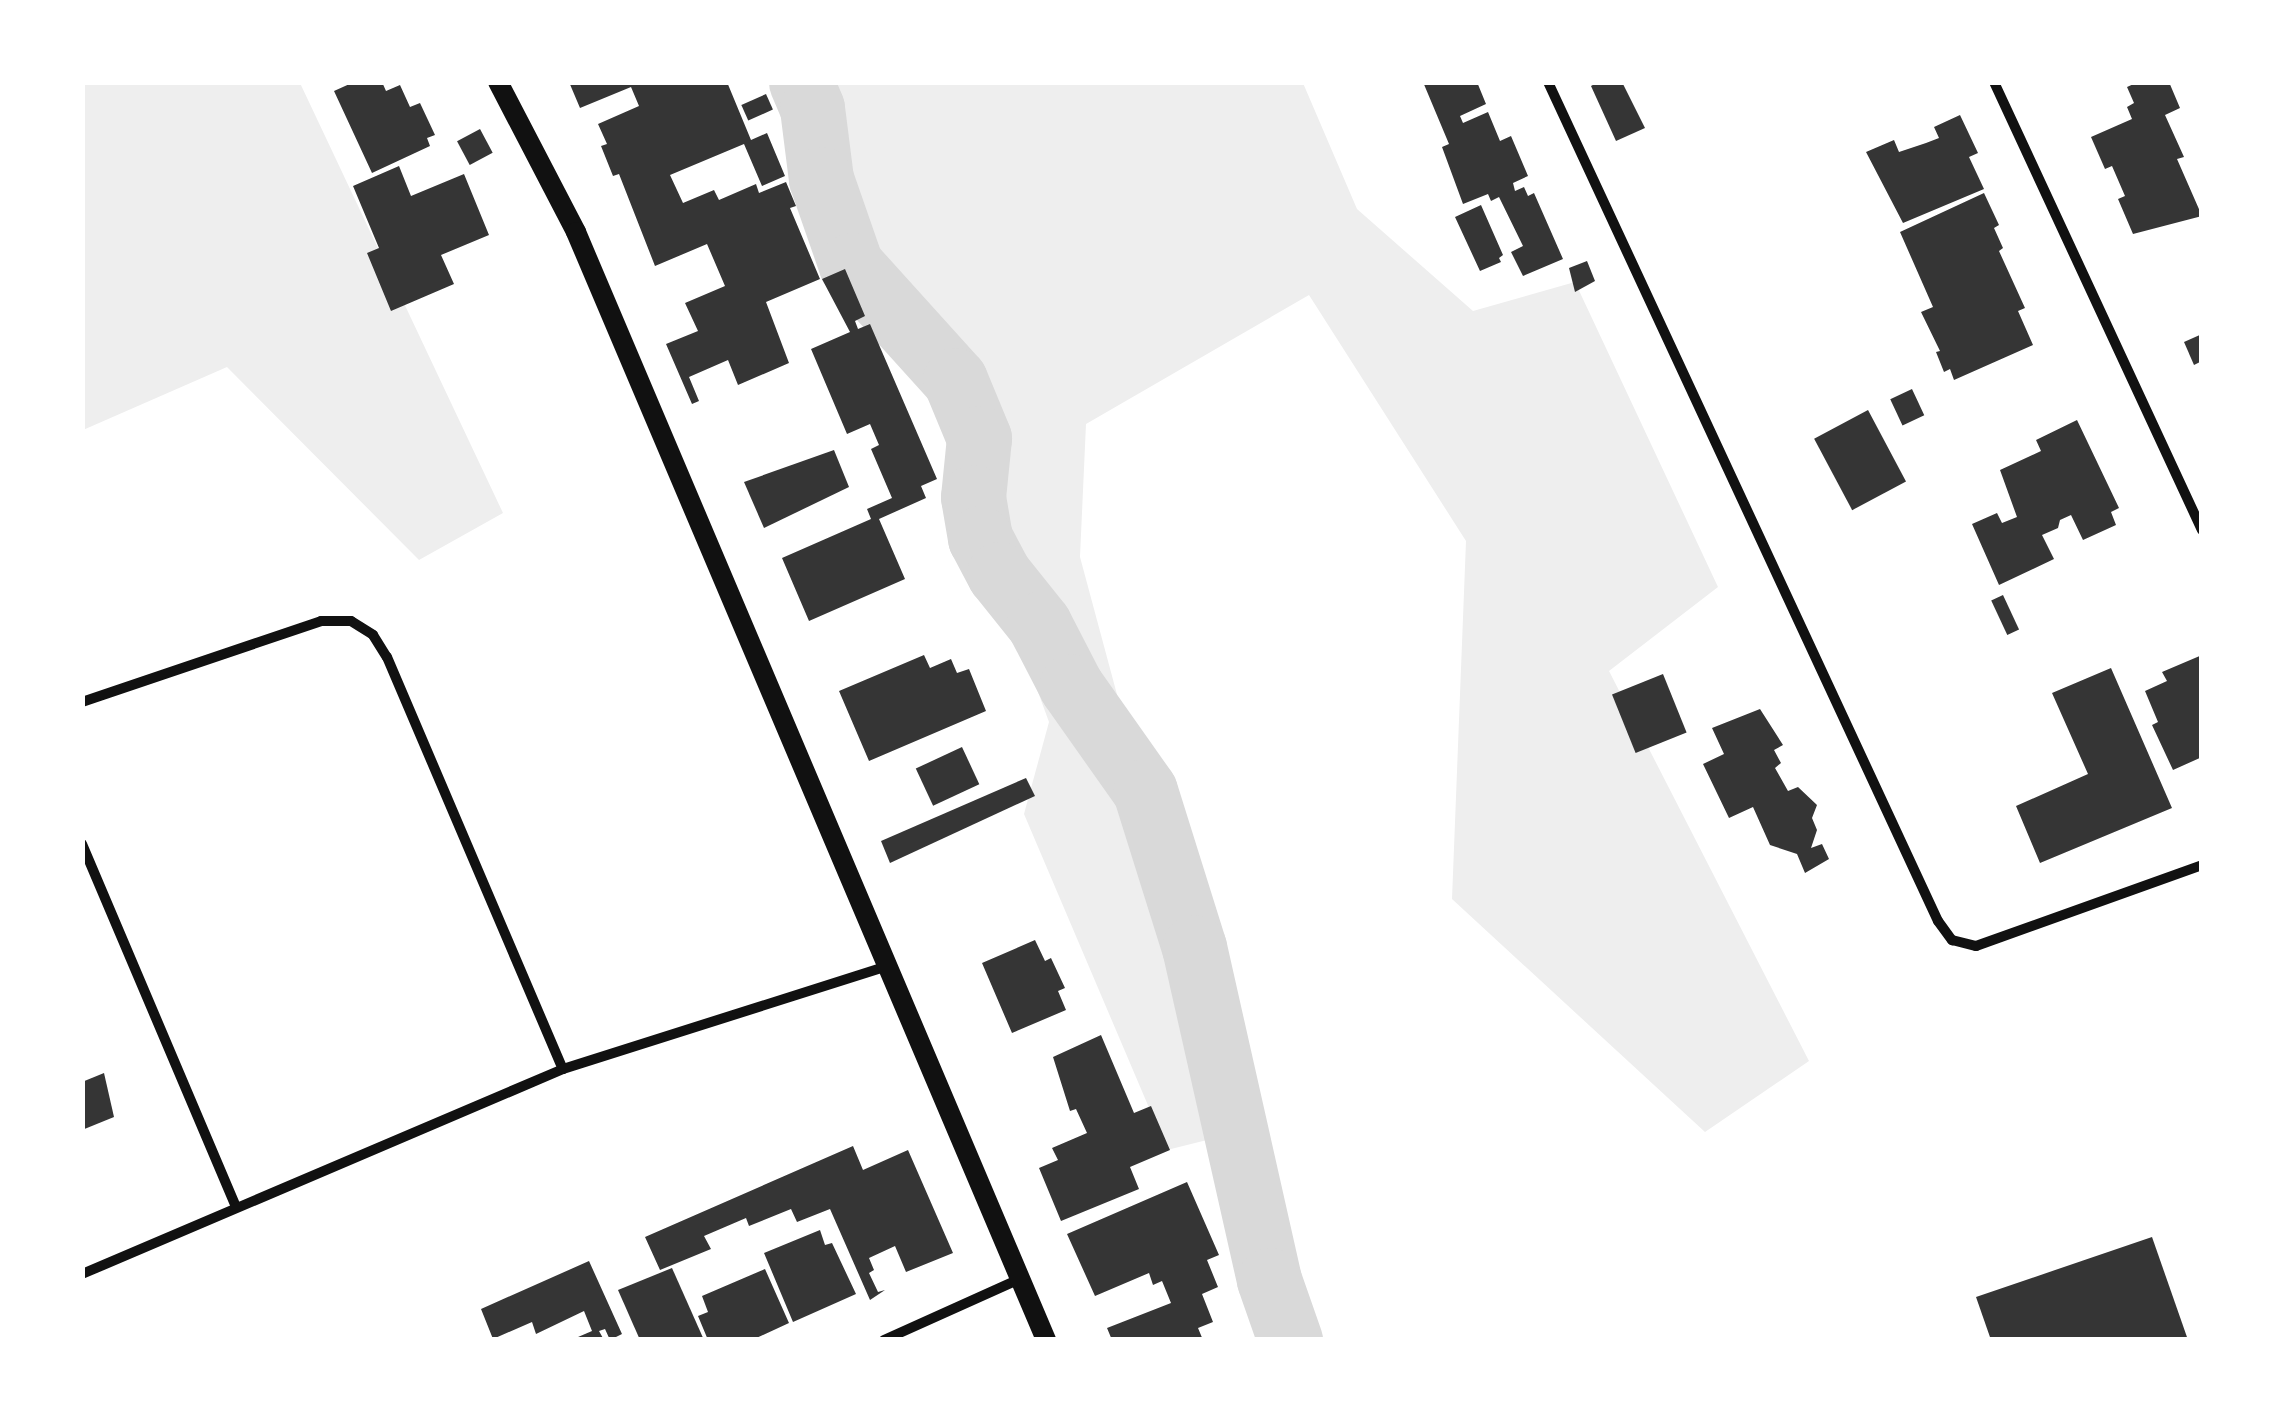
<!DOCTYPE html>
<html>
<head>
<meta charset="utf-8">
<style>
  body { margin:0 }
  #map { position:relative; width:2284px; height:1422px; overflow:hidden; background:#fff; font-family:Manrope,sans-serif }
  div>[style] { position:absolute }
  .green>* { inset:0; background:#eee }
  .river>* { height:65px; margin:-32.5px; padding:0 32.5px; transform-origin:32.5px; border-radius:32.5px; background:#d9d9d9 }
  .building>* { inset:0; background:#353535; transform-origin:0 0 }
  .minor>* { height:10px; margin:-5px; padding:0 5px; transform-origin:5px; border-radius:5px; background:#111 }
  .secondary>* { height:20px; margin:-10px; padding:0 10px; transform-origin:10px; border-radius:10px; background:#111 }
  span { translate:-50% -50%; white-space:nowrap; text-align:center; line-height:1.15; -webkit-text-stroke:10px #fff; paint-order:stroke }
  .frame { position:absolute; inset:0; border:85px solid #fff; pointer-events:none }
</style>
</head>
<body>
<div id="map">
  <div class="green">
    <div style="clip-path:polygon(83px 83px,300px 83px,503px 513px,419px 560px,227px 367px,83px 430px)"></div>
    <div style="clip-path:polygon(797px 83px,1303px 83px,1357px 209px,1473px 311px,1575px 282px,1718px 587px,1609px 671px,1809px 1061px,1705px 1132px,1452px 899px,1466px 541px,1309px 295px,1086px 424px,1080px 557px,1235px 1133px,1167px 1150px,1024px 814px,1049px 722px,941px 428px)"></div>
  </div>
  <div class="river">
    <div style="left:801px;top:82px;width:28px;rotate:67deg"></div>
    <div style="left:812px;top:108px;width:72px;rotate:82.8deg"></div>
    <div style="left:821px;top:179px;width:91px;rotate:70.8deg"></div>
    <div style="left:851px;top:265px;width:155px;rotate:47.9deg"></div>
    <div style="left:955px;top:380px;width:63px;rotate:67.5deg"></div>
    <div style="left:979px;top:438px;width:59px;rotate:95.8deg"></div>
    <div style="left:973px;top:497px;width:42px;rotate:80.3deg"></div>
    <div style="left:980px;top:538px;width:41px;rotate:62.2deg"></div>
    <div style="left:999px;top:574px;width:64px;rotate:51.3deg"></div>
    <div style="left:1039px;top:624px;width:70px;rotate:62.7deg"></div>
    <div style="left:1071px;top:686px;width:128px;rotate:54.8deg"></div>
    <div style="left:1145px;top:791px;width:164px;rotate:72.6deg"></div>
    <div style="left:1194px;top:947px;width:341px;rotate:77.3deg"></div>
    <div style="left:1269px;top:1280px;width:64px;rotate:70.7deg"></div>
  </div>
  <div class="building">
    <div style="clip-path:polygon(354px 82px,382px 82px,386px 91px,400px 85px,410px 107px,420px 103px,435px 135px,427px 138px,430px 146px,372px 173px,334px 91px)"></div>
    <div style="clip-path:polygon(569px 82px,727px 82px,751px 140px,767px 133px,785px 176px,762px 186px,744px 144px,670px 175px,683px 203px,714px 190px,719px 200px,756px 184px,759px 193px,786px 182px,796px 206px,790px 208px,820px 279px,766px 302px,789px 363px,738px 385px,728px 360px,689px 377px,699px 401px,692px 404px,666px 344px,698px 331px,685px 303px,725px 286px,707px 244px,655px 266px,619px 174px,613px 176px,601px 146px,607px 144px,598px 124px,639px 106px,631px 87px,580px 108px)"></div>
    <div style="clip-path:polygon(1423px 82px,1477px 82px,1486px 104px,1460px 116px,1463px 123px,1488px 112px,1500px 141px,1511px 136px,1528px 176px,1513px 183px,1515px 191px,1524px 187px,1528px 196px,1534px 193px,1563px 259px,1523px 276px,1511px 252px,1523px 246px,1499px 197px,1491px 201px,1488px 194px,1463px 204px,1442px 147px,1449px 144px)"></div>
    <div style="clip-path:polygon(1598px 82px,1622px 82px,1645px 128px,1616px 141px,1591px 86px)"></div>
    <div style="clip-path:polygon(2138px 82px,2169px 82px,2180px 108px,2165px 115px,2184px 157px,2177px 159px,2202px 216px,2133px 234px,2118px 199px,2125px 196px,2112px 166px,2105px 169px,2091px 137px,2132px 119px,2127px 107px,2134px 103px,2127px 87px)"></div>
    <div style="left:766px;top:94px;width:17px;height:27px;rotate:66deg"></div>
    <div style="clip-path:polygon(1960px 115px,1978px 153px,1969px 157px,1984px 189px,1903px 223px,1866px 152px,1894px 140px,1899px 152px,1926px 143px,1939px 138px,1934px 127px)"></div>
    <div style="left:480px;top:129px;width:27px;height:26px;rotate:62deg"></div>
    <div style="clip-path:polygon(399px 166px,411px 196px,464px 174px,489px 235px,441px 255px,454px 284px,391px 311px,367px 253px,379px 248px,353px 186px)"></div>
    <div style="clip-path:polygon(1984px 193px,1999px 225px,1994px 228px,2003px 248px,1999px 251px,2025px 308px,2018px 311px,2033px 345px,1954px 380px,1950px 369px,1944px 372px,1936px 352px,1940px 351px,1921px 312px,1933px 307px,1900px 232px)"></div>
    <div style="clip-path:polygon(1481px 205px,1503px 255px,1499px 258px,1501px 262px,1480px 271px,1455px 217px)"></div>
    <div style="clip-path:polygon(1587px 261px,1595px 281px,1575px 292px,1569px 268px)"></div>
    <div style="clip-path:polygon(845px 269px,865px 316px,855px 321px,858px 329px,870px 324px,937px 479px,921px 486px,926px 498px,879px 519px,905px 579px,809px 621px,782px 558px,871px 519px,867px 509px,892px 498px,871px 449px,879px 445px,870px 424px,847px 434px,811px 349px,850px 332px,822px 279px)"></div>
    <div style="clip-path:polygon(2202px 334px,2202px 361px,2194px 365px,2184px 342px)"></div>
    <div style="left:1912px;top:389px;width:29px;height:24px;rotate:65deg"></div>
    <div style="left:1868px;top:410px;width:81px;height:61px;rotate:62deg"></div>
    <div style="clip-path:polygon(2077px 420px,2119px 508px,2111px 512px,2116px 525px,2083px 540px,2071px 515px,2060px 520px,2058px 528px,2042px 535px,2054px 559px,1999px 585px,1972px 524px,1997px 513px,2002px 523px,2017px 517px,2000px 470px,2041px 451px,2036px 440px)"></div>
    <div style="clip-path:polygon(834px 450px,849px 487px,764px 528px,744px 482px)"></div>
    <div style="left:2003px;top:595px;width:38px;height:13px;rotate:65deg"></div>
    <div style="clip-path:polygon(924px 655px,930px 668px,951px 659px,957px 673px,969px 669px,986px 711px,869px 761px,839px 691px)"></div>
    <div style="clip-path:polygon(2202px 655px,2202px 757px,2173px 770px,2152px 725px,2158px 722px,2145px 691px,2167px 681px,2162px 672px)"></div>
    <div style="clip-path:polygon(2111px 668px,2172px 808px,2040px 863px,2016px 806px,2088px 774px,2052px 693px)"></div>
    <div style="left:1663px;top:674px;width:63px;height:55px;rotate:68deg"></div>
    <div style="clip-path:polygon(1760px 709px,1783px 745px,1774px 750px,1781px 763px,1775px 768px,1788px 791px,1798px 787px,1817px 805px,1812px 818px,1817px 830px,1811px 848px,1822px 844px,1829px 859px,1805px 873px,1797px 854px,1770px 845px,1753px 807px,1729px 818px,1703px 764px,1724px 754px,1712px 728px)"></div>
    <div style="left:962px;top:747px;width:41px;height:51px;rotate:65deg"></div>
    <div style="clip-path:polygon(1026px 778px,1035px 796px,890px 863px,881px 841px)"></div>
    <div style="clip-path:polygon(1035px 940px,1045px 961px,1051px 958px,1065px 988px,1058px 991px,1066px 1010px,1012px 1033px,982px 963px)"></div>
    <div style="clip-path:polygon(1101px 1035px,1134px 1113px,1151px 1106px,1170px 1150px,1130px 1167px,1139px 1189px,1061px 1221px,1039px 1168px,1058px 1160px,1052px 1148px,1087px 1133px,1076px 1109px,1070px 1111px,1053px 1057px)"></div>
    <div style="clip-path:polygon(104px 1073px,114px 1117px,82px 1130px,82px 1082px)"></div>
    <div style="clip-path:polygon(853px 1146px,863px 1170px,908px 1150px,953px 1253px,906px 1272px,895px 1246px,869px 1258px,874px 1270px,869px 1273px,878px 1292px,885px 1290px,870px 1300px,830px 1209px,797px 1222px,791px 1209px,749px 1226px,746px 1218px,704px 1236px,711px 1249px,660px 1270px,645px 1237px)"></div>
    <div style="clip-path:polygon(1187px 1182px,1219px 1255px,1207px 1260px,1218px 1287px,1202px 1294px,1213px 1322px,1198px 1328px,1203px 1340px,1112px 1340px,1107px 1328px,1171px 1303px,1162px 1281px,1153px 1285px,1149px 1273px,1095px 1296px,1067px 1234px)"></div>
    <div style="clip-path:polygon(820px 1230px,825px 1245px,832px 1243px,856px 1294px,793px 1322px,764px 1253px)"></div>
    <div style="clip-path:polygon(2152px 1237px,2188px 1340px,1991px 1340px,1976px 1297px)"></div>
    <div style="clip-path:polygon(589px 1261px,622px 1334px,610px 1340px,605px 1329px,599px 1331px,604px 1340px,571px 1340px,592px 1331px,584px 1311px,536px 1334px,532px 1322px,493px 1339px,481px 1309px)"></div>
    <div style="clip-path:polygon(672px 1268px,704px 1340px,640px 1340px,618px 1290px)"></div>
    <div style="clip-path:polygon(765px 1269px,789px 1323px,752px 1340px,708px 1340px,698px 1316px,708px 1312px,702px 1296px)"></div>
  </div>
  <div class="minor">
    <div style="left:1548px;top:82px;width:925px;rotate:65.07deg"></div>
    <div style="left:1938px;top:921px;width:24px;rotate:54deg"></div>
    <div style="left:1952px;top:940px;width:25px;rotate:14deg"></div>
    <div style="left:1976px;top:946px;width:240px;rotate:-19.7deg"></div>
    <div style="left:1994px;top:82px;width:494px;rotate:65.1deg"></div>
    <div style="left:82px;top:702px;width:252px;rotate:-18.7deg"></div>
    <div style="left:321px;top:621px;width:30px"></div>
    <div style="left:351px;top:621px;width:26px;rotate:32deg"></div>
    <div style="left:373px;top:635px;width:26px;rotate:58deg"></div>
    <div style="left:387px;top:657px;width:448px;rotate:66.9deg"></div>
    <div style="left:82px;top:844px;width:394px;rotate:67deg"></div>
    <div style="left:82px;top:1274px;width:523px;rotate:-23.08deg"></div>
    <div style="left:563px;top:1069px;width:338px;rotate:-17.6deg"></div>
    <div style="left:884px;top:1340px;width:149px;rotate:-24.2deg"></div>
  </div>
  <div class="secondary">
    <div style="left:498px;top:82px;width:169px;rotate:62.5deg"></div>
    <div style="left:576px;top:232px;width:1204px;rotate:67.01deg"></div>
  </div>
  <div class="frame"></div>
</div>
</body>
</html>
